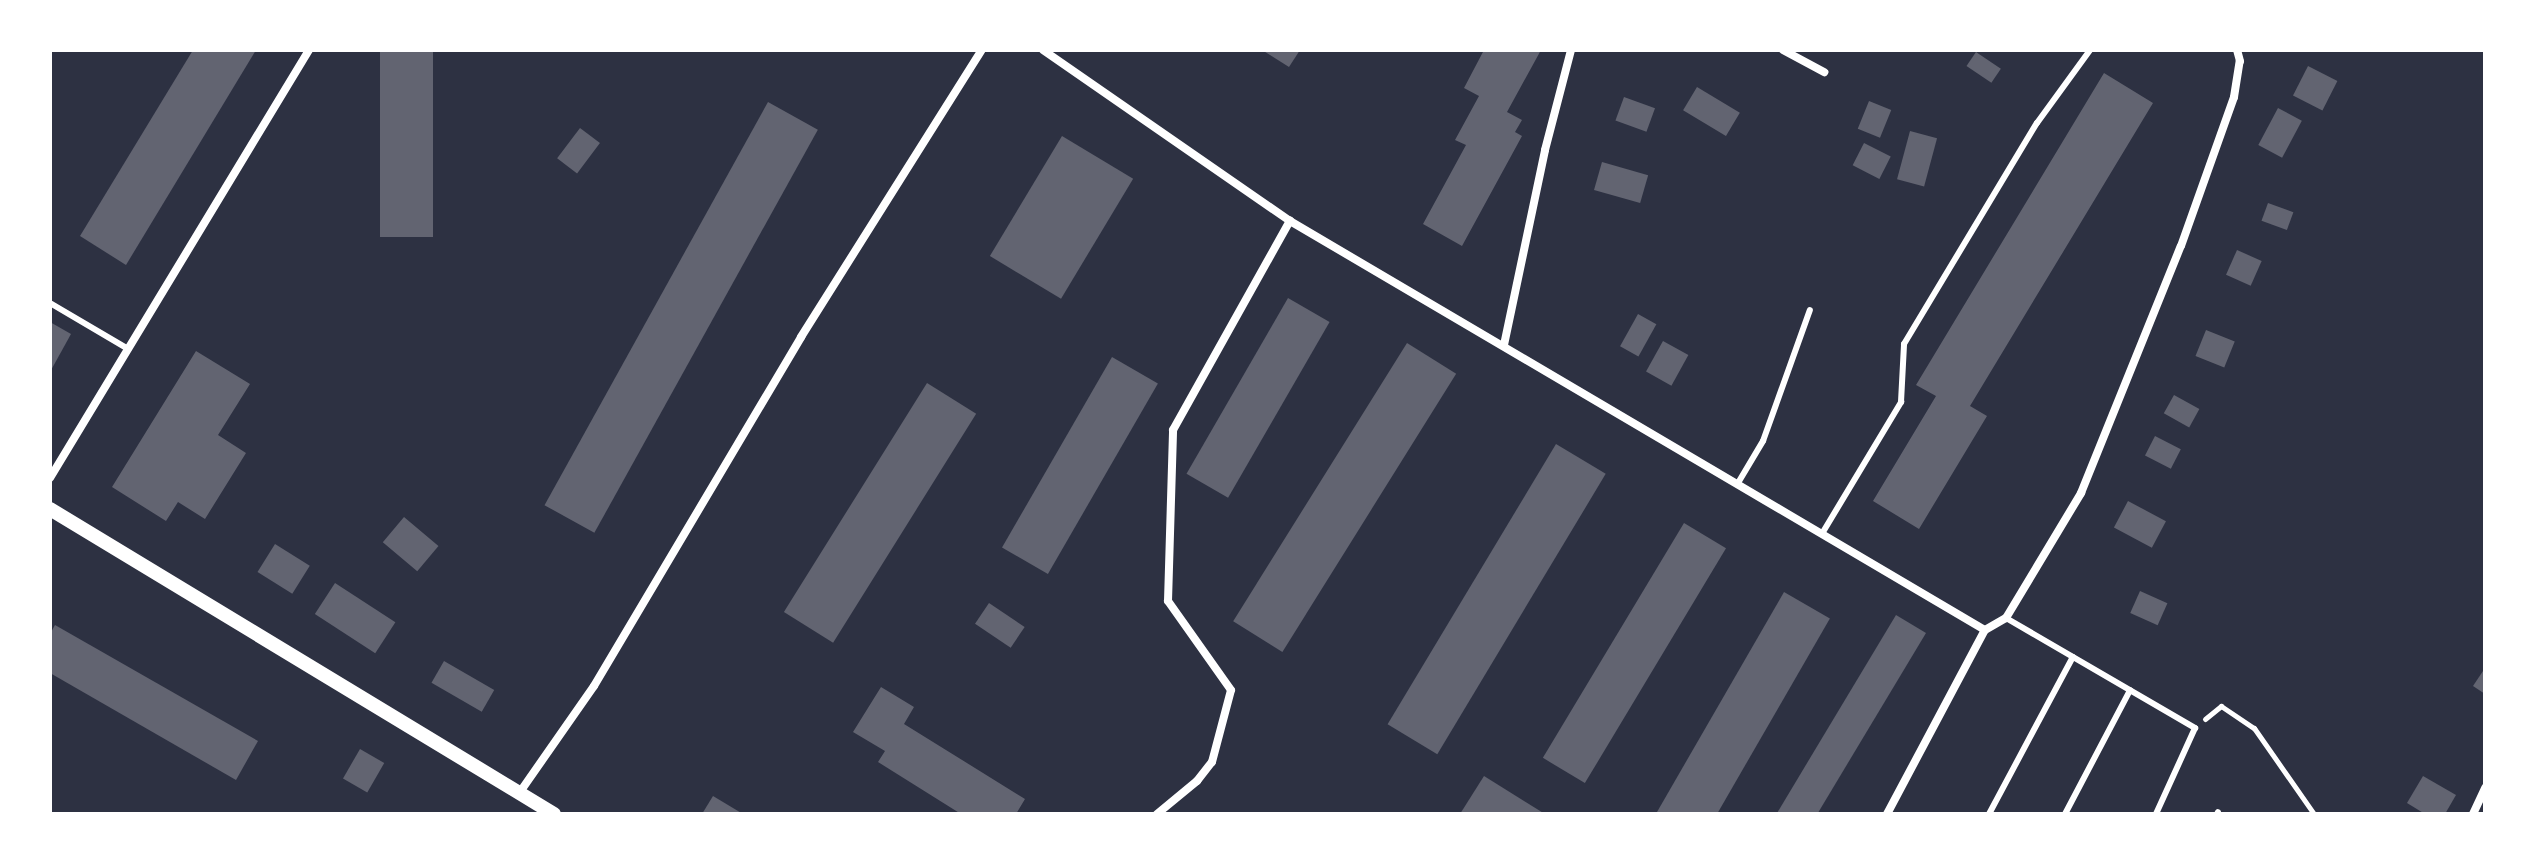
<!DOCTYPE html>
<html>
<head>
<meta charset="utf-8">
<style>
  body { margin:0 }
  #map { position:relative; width:2535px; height:864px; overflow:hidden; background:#2d3142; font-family:Lato,sans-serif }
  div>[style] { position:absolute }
  .building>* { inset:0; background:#626471; transform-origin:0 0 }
  .path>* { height:5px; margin:-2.5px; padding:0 2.5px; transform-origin:2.5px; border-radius:2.5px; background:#fff }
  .service>* { height:6px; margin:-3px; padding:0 3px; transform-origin:3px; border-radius:3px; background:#fff }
  .minor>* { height:8px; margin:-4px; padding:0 4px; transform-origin:4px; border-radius:4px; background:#fff }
  .tertiary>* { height:14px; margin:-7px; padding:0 7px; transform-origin:7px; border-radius:7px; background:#fff }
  span { translate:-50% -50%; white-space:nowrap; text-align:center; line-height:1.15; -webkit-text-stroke:7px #fff; paint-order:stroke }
  .frame { position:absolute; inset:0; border:52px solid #fff; pointer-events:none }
</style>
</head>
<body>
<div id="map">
  <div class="building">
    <div style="clip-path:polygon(193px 50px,256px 50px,126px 265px,80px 236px)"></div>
    <div style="left:380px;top:50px;width:53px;height:187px"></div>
    <div style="clip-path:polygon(1262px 50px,1300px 50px,1289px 67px)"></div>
    <div style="clip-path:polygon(1484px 50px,1541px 50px,1507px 112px,1522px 120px,1515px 132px,1522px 136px,1462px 246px,1423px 224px,1466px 145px,1455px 140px,1479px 96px,1464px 88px)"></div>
    <div style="left:1976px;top:52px;width:30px;height:17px;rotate:34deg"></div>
    <div style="left:2308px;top:66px;width:33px;height:33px;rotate:27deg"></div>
    <div style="clip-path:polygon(2104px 73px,2153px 103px,1970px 406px,1987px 416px,1919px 529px,1873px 501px,1936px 396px,1916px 385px)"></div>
    <div style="left:1697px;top:87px;width:50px;height:27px;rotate:31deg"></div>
    <div style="left:1624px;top:97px;width:33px;height:25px;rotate:20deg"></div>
    <div style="left:1869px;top:101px;width:24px;height:30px;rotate:22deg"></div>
    <div style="left:768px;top:102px;width:57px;height:461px;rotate:29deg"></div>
    <div style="left:2278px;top:108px;width:27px;height:42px;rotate:28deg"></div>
    <div style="left:580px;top:128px;width:25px;height:38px;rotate:37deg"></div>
    <div style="left:1910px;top:131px;width:28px;height:50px;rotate:15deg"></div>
    <div style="left:1062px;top:136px;width:83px;height:140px;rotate:31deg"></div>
    <div style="left:1864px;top:143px;width:30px;height:25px;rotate:27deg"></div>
    <div style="left:1602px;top:162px;width:48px;height:29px;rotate:16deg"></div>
    <div style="left:2268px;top:203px;width:27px;height:19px;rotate:20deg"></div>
    <div style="left:2237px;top:250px;width:27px;height:27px;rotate:24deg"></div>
    <div style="left:1288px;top:298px;width:48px;height:203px;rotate:30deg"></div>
    <div style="left:1638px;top:314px;width:21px;height:37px;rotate:29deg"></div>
    <div style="clip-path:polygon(50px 322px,71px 334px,50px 372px)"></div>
    <div style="left:2206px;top:330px;width:31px;height:28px;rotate:22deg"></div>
    <div style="left:1663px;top:341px;width:29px;height:35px;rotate:29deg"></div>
    <div style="left:1407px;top:343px;width:58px;height:328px;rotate:32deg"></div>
    <div style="clip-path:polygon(196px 351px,250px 384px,218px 435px,246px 453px,205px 519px,178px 502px,166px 521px,112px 487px)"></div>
    <div style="left:1112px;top:357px;width:53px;height:220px;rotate:30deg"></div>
    <div style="left:927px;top:383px;width:58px;height:270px;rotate:32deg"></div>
    <div style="left:2174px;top:395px;width:29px;height:21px;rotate:29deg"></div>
    <div style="left:2155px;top:436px;width:29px;height:22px;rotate:27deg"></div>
    <div style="left:1556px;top:444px;width:58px;height:327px;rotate:31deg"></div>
    <div style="left:2128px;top:501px;width:43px;height:30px;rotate:28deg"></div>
    <div style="left:404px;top:517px;width:45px;height:33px;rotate:40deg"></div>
    <div style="left:1684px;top:523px;width:49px;height:274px;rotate:31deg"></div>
    <div style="left:275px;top:544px;width:41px;height:33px;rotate:32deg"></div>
    <div style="left:335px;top:583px;width:72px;height:37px;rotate:33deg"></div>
    <div style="left:2140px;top:591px;width:30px;height:24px;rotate:24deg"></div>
    <div style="left:1784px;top:592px;width:53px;height:258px;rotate:30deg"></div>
    <div style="left:989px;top:603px;width:43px;height:25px;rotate:34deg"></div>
    <div style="left:1896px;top:615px;width:35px;height:230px;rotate:31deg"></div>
    <div style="clip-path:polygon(55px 625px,258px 741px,236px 780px,50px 673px,50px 634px)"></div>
    <div style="left:444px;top:661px;width:58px;height:25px;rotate:30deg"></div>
    <div style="clip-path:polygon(2485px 668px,2485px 694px,2473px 686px)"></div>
    <div style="clip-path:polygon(881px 687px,914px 707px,904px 724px,1025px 799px,1016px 814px,961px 814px,878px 762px,885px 751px,853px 732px)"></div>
    <div style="left:360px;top:749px;width:28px;height:34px;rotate:30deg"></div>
    <div style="clip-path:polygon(1484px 776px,1545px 814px,1460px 814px)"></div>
    <div style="clip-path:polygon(2423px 776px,2456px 795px,2445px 814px,2425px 814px,2407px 803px)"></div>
    <div style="clip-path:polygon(713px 796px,743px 814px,702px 814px)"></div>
  </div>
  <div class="path">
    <div style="left:2205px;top:719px;width:21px;rotate:-39deg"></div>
    <div style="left:2221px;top:706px;width:40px;rotate:34deg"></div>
    <div style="left:2254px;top:728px;width:105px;rotate:55.1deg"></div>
  </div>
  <div class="service">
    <div style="left:50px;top:303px;width:91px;rotate:30.5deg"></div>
    <div style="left:1738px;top:483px;width:49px;rotate:-59.2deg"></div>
    <div style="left:1763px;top:441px;width:139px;rotate:-70.3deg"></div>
    <div style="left:1823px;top:532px;width:152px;rotate:-59deg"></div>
    <div style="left:1901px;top:402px;width:58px;rotate:-87deg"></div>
    <div style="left:1904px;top:344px;width:258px;rotate:-59deg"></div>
    <div style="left:2037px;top:123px;width:90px;rotate:-54deg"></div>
    <div style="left:2006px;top:618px;width:219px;rotate:30.2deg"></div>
    <div style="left:2195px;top:728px;width:94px;rotate:114.4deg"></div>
    <div style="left:1989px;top:814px;width:178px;rotate:-61.9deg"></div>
    <div style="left:2065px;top:814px;width:140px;rotate:-62.3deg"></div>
    <div style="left:2217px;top:814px;width:2px;rotate:-63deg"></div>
  </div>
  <div class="minor">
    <div style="left:1043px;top:50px;width:300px;rotate:34.7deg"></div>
    <div style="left:1290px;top:221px;width:806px;rotate:30.48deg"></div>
    <div style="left:1783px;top:50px;width:47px;rotate:28.2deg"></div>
    <div style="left:1504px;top:345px;width:199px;rotate:-78.1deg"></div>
    <div style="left:1545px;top:150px;width:103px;rotate:-75.4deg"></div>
    <div style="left:50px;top:478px;width:500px;rotate:-58.82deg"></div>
    <div style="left:520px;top:792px;width:129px;rotate:-55.1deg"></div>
    <div style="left:594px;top:686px;width:406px;rotate:-59.3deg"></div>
    <div style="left:801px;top:337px;width:339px;rotate:-57.8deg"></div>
    <div style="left:1157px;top:814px;width:52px;rotate:-39.5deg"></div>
    <div style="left:1197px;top:781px;width:24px;rotate:-52deg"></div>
    <div style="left:1212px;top:762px;width:74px;rotate:-75.2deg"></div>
    <div style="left:1231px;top:690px;width:109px;rotate:-125.3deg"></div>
    <div style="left:1168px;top:601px;width:171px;rotate:-88.3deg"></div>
    <div style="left:1173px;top:430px;width:240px;rotate:-60.8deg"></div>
    <div style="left:1887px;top:814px;width:208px;rotate:-62deg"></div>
    <div style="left:1985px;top:630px;width:24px;rotate:-30deg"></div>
    <div style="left:2006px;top:618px;width:146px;rotate:-59deg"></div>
    <div style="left:2081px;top:493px;width:266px;rotate:-68deg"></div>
    <div style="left:2181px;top:246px;width:158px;rotate:-70.4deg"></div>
    <div style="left:2234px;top:97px;width:36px;rotate:-81deg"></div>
    <div style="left:2240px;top:61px;width:11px;rotate:-105deg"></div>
    <div style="left:2473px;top:814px;width:29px;rotate:-65deg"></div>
  </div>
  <div class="tertiary">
    <div style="left:50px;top:509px;width:589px;rotate:31.18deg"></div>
  </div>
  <div class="frame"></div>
</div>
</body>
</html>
